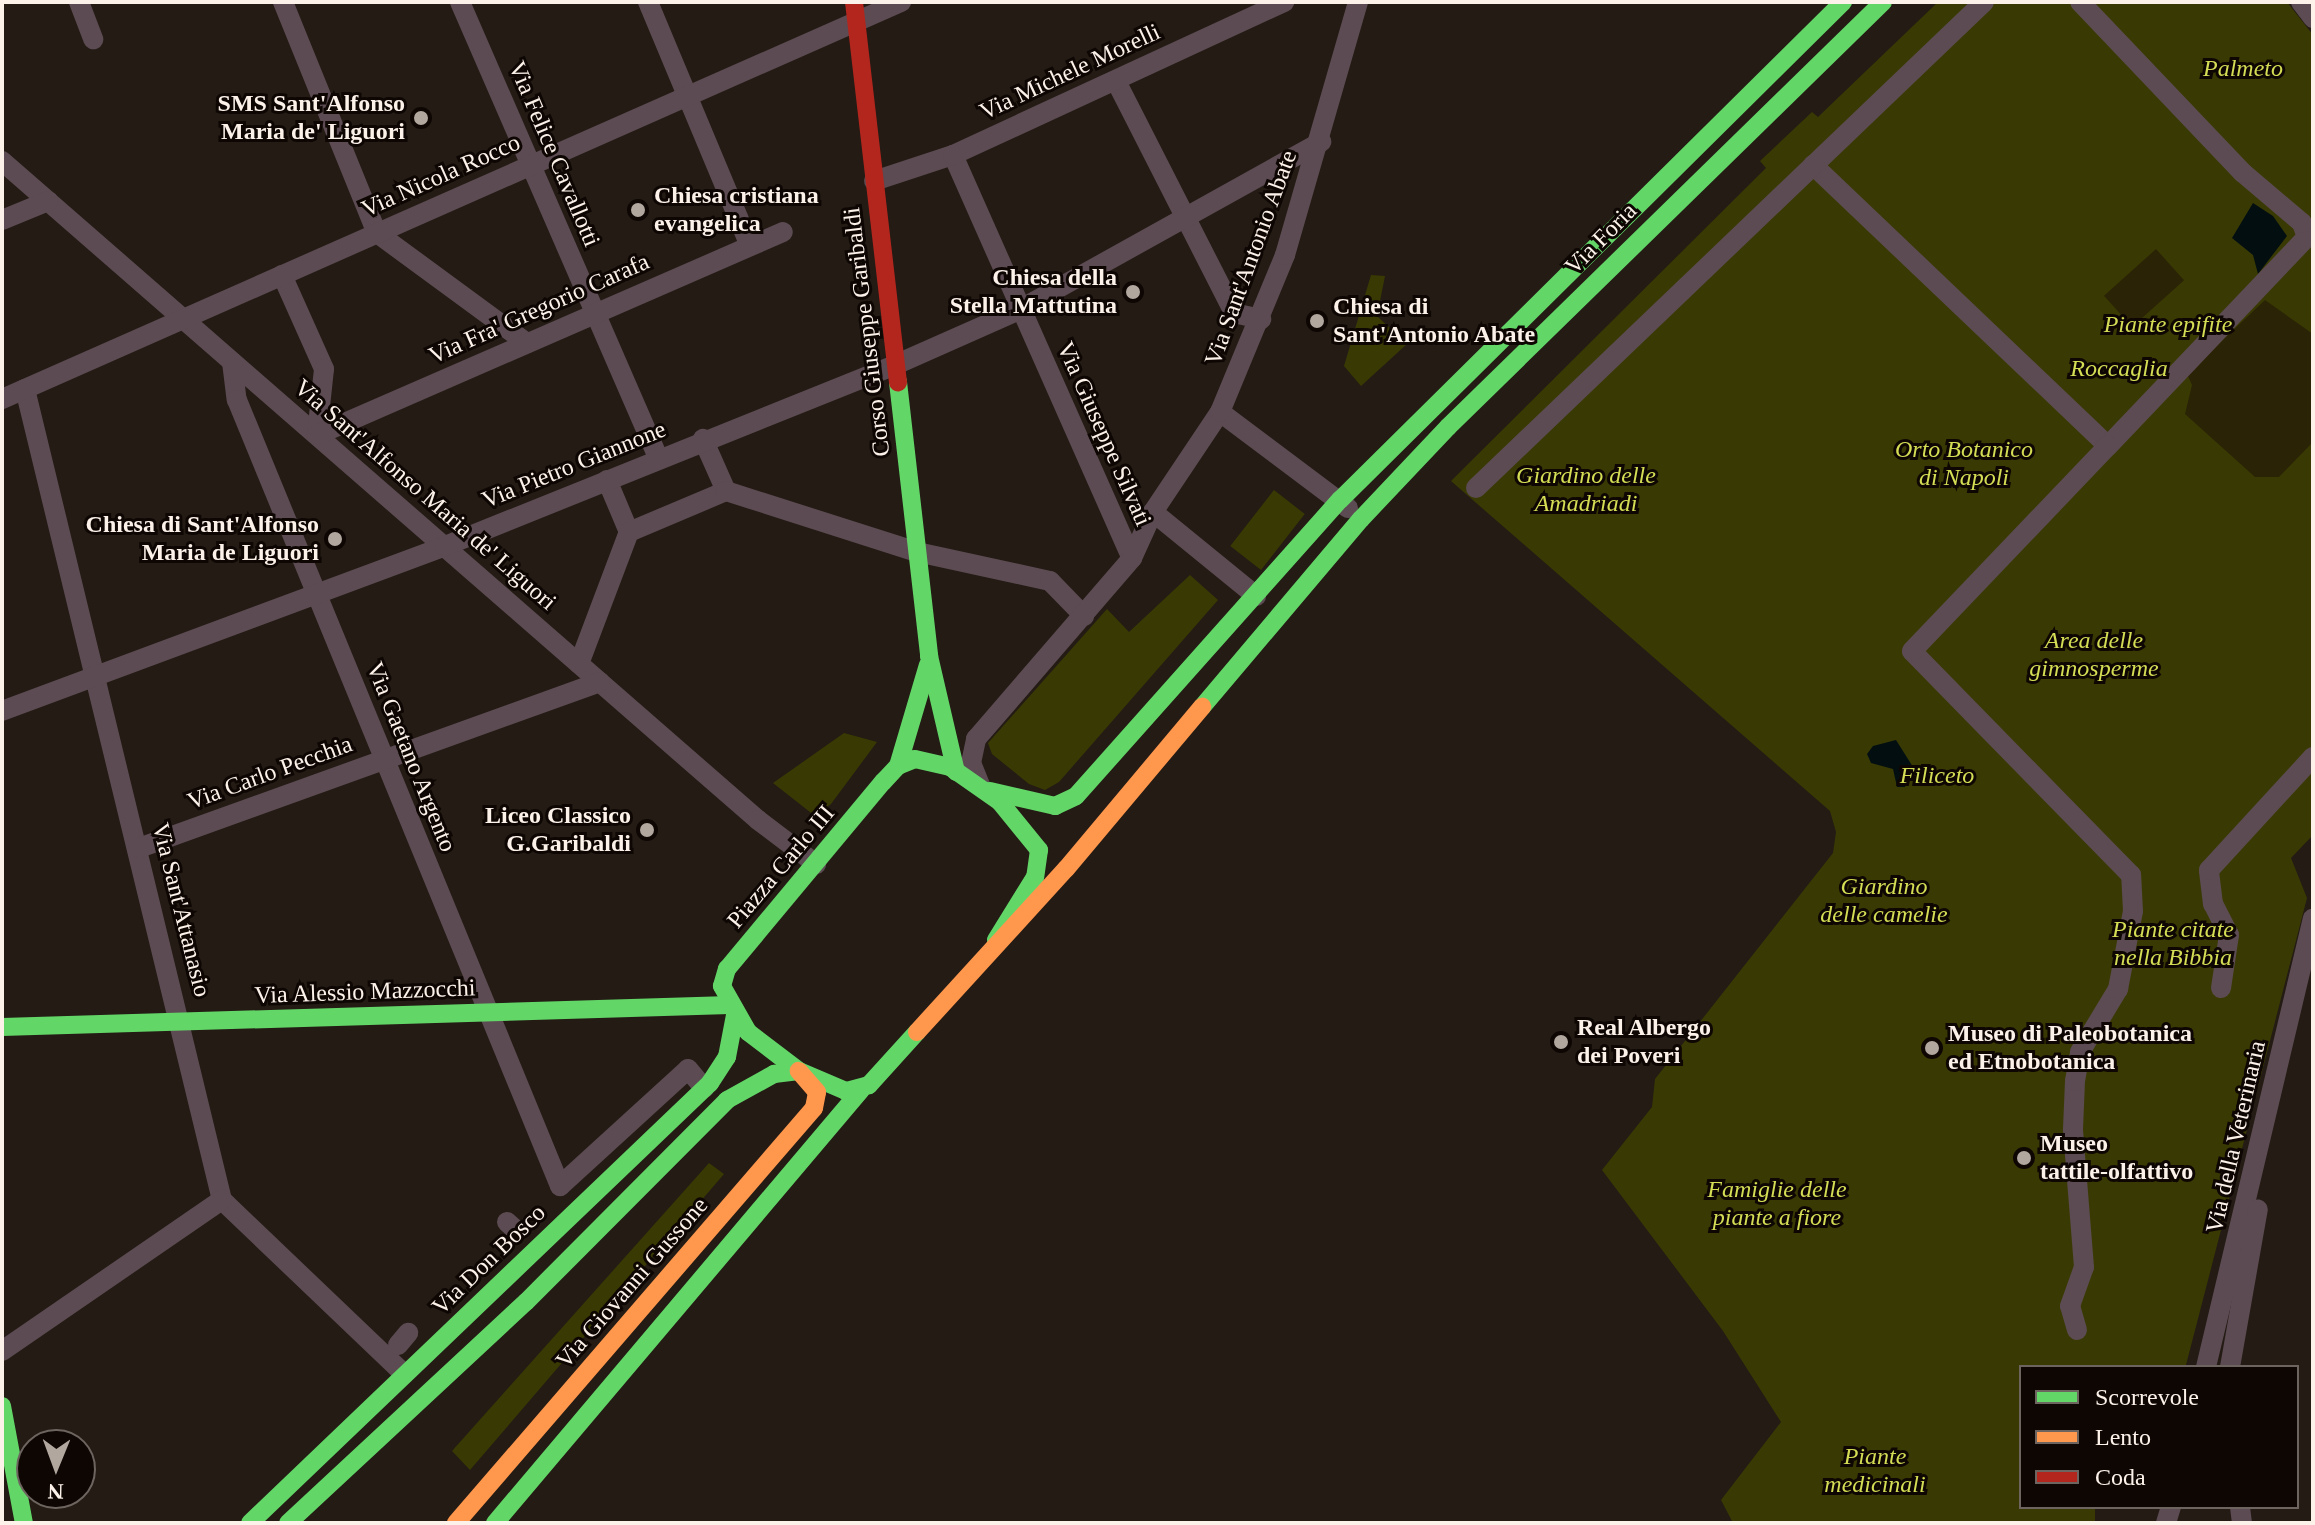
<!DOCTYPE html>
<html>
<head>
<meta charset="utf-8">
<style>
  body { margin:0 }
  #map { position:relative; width:2315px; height:1525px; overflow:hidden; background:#231b14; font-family:Georgia,serif }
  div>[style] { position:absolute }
  .green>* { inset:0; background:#393a03; transform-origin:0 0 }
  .sand>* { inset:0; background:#2b2305; transform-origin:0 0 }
  .water>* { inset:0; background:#030e11 }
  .street>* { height:20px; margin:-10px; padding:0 10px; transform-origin:10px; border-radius:10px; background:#5c4b52 }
  .fast>* { height:18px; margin:-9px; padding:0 9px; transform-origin:9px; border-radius:9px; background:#63d668 }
  .slow>* { height:18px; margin:-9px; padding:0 9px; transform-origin:9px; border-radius:9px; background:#ff974d }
  .jam>* { height:18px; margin:-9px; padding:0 9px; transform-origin:9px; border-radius:9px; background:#b3261e }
  .dots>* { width:22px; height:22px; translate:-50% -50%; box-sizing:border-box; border:4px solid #0d0603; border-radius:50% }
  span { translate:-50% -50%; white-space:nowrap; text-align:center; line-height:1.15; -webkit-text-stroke:6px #0d0603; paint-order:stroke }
  .park-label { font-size:24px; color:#d5dd55; font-style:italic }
  .street-label { font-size:24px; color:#fdf2ea }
  .poi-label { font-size:24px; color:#fdf2ea; font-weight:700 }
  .right { translate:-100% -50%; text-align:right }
  .left { translate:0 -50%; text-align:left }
  .frame { position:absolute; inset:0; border:4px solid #fdf2ea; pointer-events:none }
  .legend { position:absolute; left:2019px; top:1365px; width:280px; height:144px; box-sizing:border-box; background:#0d0603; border:2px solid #6d645f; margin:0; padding:10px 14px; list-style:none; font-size:24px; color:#fdf2ea }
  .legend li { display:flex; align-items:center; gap:16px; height:40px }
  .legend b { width:40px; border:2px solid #6d645f }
  .north { position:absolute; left:16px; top:1429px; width:80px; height:80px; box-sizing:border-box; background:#0d0603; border:2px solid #6d645f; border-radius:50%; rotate:181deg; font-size:22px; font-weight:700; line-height:32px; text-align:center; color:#fdf2ea }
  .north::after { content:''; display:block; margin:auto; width:28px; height:36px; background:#b1a79f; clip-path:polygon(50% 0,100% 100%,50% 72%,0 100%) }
</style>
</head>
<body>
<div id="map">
  <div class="green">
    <div style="clip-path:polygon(1938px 2px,2287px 2px,2313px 35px,2313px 835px,2291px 858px,2307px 898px,2186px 1365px,2021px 1367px,2021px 1507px,2095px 1507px,2095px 1523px,1733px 1523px,1721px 1500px,1781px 1422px,1723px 1331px,1602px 1170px,1652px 1107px,1655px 1079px,1833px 853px,1836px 832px,1830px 811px,1451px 481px,1766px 168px,1760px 161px,1812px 112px,1818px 117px)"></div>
    <div style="clip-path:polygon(1371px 275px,1385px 276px,1377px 316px,1407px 344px,1361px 386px,1344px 366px)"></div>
    <div style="left:1274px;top:490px;width:39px;height:71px;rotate:38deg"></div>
    <div style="clip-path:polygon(1190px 575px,1218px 600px,1059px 782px,1045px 790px,1029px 784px,992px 754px,988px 743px,1107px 609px,1129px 632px)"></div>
    <div style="clip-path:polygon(844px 733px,877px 742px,831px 804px,815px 816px,773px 783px)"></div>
    <div style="clip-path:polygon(709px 1163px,724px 1174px,470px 1470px,452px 1451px)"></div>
  </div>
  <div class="sand">
    <div style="left:2156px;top:249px;width:42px;height:70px;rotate:48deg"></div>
    <div style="clip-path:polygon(2265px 300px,2313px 334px,2313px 442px,2279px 477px,2255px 477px,2185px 414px,2192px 385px,2187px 374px)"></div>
  </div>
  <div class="water">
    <div style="clip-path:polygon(2253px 203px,2273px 216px,2287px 236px,2258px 274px,2253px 255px,2232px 238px)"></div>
    <div style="clip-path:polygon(1896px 740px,1913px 767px,1905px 787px,1897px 787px,1893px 769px,1871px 763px,1867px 754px,1873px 746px)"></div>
  </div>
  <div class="street">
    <div style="left:79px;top:2px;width:40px;rotate:69deg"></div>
    <div style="left:283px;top:2px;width:249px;rotate:67.9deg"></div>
    <div style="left:377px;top:233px;width:186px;rotate:36.3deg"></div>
    <div style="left:460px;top:2px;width:497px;rotate:66.5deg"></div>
    <div style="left:648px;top:2px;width:264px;rotate:67.3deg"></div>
    <div style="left:2301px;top:2px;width:20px;rotate:53deg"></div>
    <div style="left:1116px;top:81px;width:260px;rotate:63deg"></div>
    <div style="left:1234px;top:313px;width:28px;rotate:13deg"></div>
    <div style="left:953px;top:155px;width:441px;rotate:66.1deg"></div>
    <div style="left:2px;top:161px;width:1003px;rotate:41.08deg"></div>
    <div style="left:758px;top:820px;width:73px;rotate:37.2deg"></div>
    <div style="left:1813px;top:165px;width:407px;rotate:43.6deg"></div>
    <div style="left:2108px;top:446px;width:289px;rotate:-46.4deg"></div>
    <div style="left:2307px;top:237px;width:15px;rotate:-110deg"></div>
    <div style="left:2302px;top:223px;width:77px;rotate:-139.7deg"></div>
    <div style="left:2243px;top:173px;width:236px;rotate:-133.6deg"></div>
    <div style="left:874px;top:181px;width:83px;rotate:-18.2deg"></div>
    <div style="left:953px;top:155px;width:365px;rotate:-24.8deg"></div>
    <div style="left:2px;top:220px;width:50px;rotate:-22.4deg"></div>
    <div style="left:282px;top:275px;width:103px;rotate:65.9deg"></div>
    <div style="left:324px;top:369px;width:66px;rotate:96.1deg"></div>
    <div style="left:232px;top:362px;width:38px;rotate:83deg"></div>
    <div style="left:237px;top:400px;width:850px;rotate:67.66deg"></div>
    <div style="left:560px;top:1186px;width:173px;rotate:-42.4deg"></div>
    <div style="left:688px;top:1069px;width:25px;rotate:50deg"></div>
    <div style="left:25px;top:389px;width:835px;rotate:76.35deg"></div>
    <div style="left:222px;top:1200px;width:252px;rotate:43.7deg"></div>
    <div style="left:2px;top:399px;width:983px;rotate:-23.83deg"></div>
    <div style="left:1220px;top:412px;width:160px;rotate:36.9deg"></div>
    <div style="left:317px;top:435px;width:508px;rotate:-23.54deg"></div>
    <div style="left:607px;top:480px;width:56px;rotate:67.1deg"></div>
    <div style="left:629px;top:532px;width:105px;rotate:-22.9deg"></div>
    <div style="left:726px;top:491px;width:57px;rotate:-113.9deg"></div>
    <div style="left:1476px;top:488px;width:703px;rotate:-43.73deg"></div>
    <div style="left:726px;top:491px;width:201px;rotate:17.7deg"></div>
    <div style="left:917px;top:552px;width:136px;rotate:12.3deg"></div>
    <div style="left:1050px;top:581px;width:49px;rotate:45.8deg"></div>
    <div style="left:1153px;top:512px;width:133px;rotate:39.2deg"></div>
    <div style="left:579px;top:664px;width:141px;rotate:-69.3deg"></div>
    <div style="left:2px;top:711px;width:473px;rotate:-20.4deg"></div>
    <div style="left:445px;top:546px;width:485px;rotate:-21.9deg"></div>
    <div style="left:895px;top:365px;width:136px;rotate:-23.9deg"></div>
    <div style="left:1019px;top:310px;width:346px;rotate:-29.1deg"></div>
    <div style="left:980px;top:785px;width:24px;rotate:-112deg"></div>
    <div style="left:971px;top:763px;width:25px;rotate:-78deg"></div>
    <div style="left:976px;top:739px;width:239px;rotate:-49.2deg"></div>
    <div style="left:1132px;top:558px;width:51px;rotate:-65.5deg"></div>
    <div style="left:1153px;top:512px;width:120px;rotate:-56.2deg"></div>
    <div style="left:1220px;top:412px;width:170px;rotate:-67.5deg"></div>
    <div style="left:1285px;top:255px;width:263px;rotate:-73.9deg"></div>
    <div style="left:139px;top:848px;width:490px;rotate:-19.8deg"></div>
    <div style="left:2221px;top:988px;width:54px;rotate:-81.4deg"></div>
    <div style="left:2229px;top:935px;width:35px;rotate:-117deg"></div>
    <div style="left:2213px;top:904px;width:34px;rotate:-97deg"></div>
    <div style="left:2209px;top:870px;width:154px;rotate:-47.4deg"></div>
    <div style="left:507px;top:1222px;width:13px;rotate:42deg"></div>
    <div style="left:2077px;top:1330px;width:25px;rotate:-106deg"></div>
    <div style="left:2070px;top:1306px;width:41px;rotate:-70.3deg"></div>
    <div style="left:2084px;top:1267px;width:138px;rotate:-94.6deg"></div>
    <div style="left:2073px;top:1129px;width:48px;rotate:-87.6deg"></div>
    <div style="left:2075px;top:1081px;width:29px;rotate:-80deg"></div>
    <div style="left:2080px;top:1052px;width:74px;rotate:-58.9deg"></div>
    <div style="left:2118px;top:989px;width:79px;rotate:-79.1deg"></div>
    <div style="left:2133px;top:911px;width:36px;rotate:-93deg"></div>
    <div style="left:2131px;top:875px;width:313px;rotate:-134.4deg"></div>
    <div style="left:1912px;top:651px;width:284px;rotate:-46.3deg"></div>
    <div style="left:398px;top:1345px;width:16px;rotate:-50deg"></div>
    <div style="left:2px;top:1351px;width:267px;rotate:-34.5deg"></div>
    <div style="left:2206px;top:1367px;width:461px;rotate:-76.6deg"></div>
    <div style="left:2230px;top:1367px;width:160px;rotate:-80deg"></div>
    <div style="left:2240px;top:1507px;width:16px;rotate:83deg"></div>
    <div style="left:2166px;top:1523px;width:17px;rotate:-73deg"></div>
  </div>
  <div class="fast">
    <div style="left:898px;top:382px;width:276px;rotate:83.5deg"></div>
    <div style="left:929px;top:656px;width:119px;rotate:76.9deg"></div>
    <div style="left:1202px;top:707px;width:246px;rotate:-49.8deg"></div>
    <div style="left:1361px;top:519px;width:127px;rotate:-46.6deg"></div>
    <div style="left:1448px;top:427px;width:608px;rotate:-44.33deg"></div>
    <div style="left:898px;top:766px;width:105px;rotate:-73.5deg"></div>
    <div style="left:990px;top:791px;width:67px;rotate:13deg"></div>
    <div style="left:1055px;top:806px;width:23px;rotate:-25deg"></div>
    <div style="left:1076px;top:796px;width:397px;rotate:-48.3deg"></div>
    <div style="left:1340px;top:500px;width:708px;rotate:-44.71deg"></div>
    <div style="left:2px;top:1027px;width:728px;rotate:-1.73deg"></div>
    <div style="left:917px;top:1032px;width:72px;rotate:132.2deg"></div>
    <div style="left:869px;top:1085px;width:24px;rotate:165deg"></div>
    <div style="left:846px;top:1091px;width:51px;rotate:-156.9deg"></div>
    <div style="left:799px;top:1071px;width:64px;rotate:-142.6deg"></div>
    <div style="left:748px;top:1032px;width:53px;rotate:-119.5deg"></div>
    <div style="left:722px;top:986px;width:18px;rotate:-74deg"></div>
    <div style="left:727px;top:969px;width:244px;rotate:-50.2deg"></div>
    <div style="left:883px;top:782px;width:22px;rotate:-47deg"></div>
    <div style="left:898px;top:766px;width:18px;rotate:-22deg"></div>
    <div style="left:915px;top:759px;width:36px;rotate:13deg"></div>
    <div style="left:950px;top:767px;width:61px;rotate:35deg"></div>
    <div style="left:1000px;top:802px;width:62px;rotate:50.9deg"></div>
    <div style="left:1039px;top:850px;width:27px;rotate:98deg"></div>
    <div style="left:1035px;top:877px;width:74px;rotate:121.8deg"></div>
    <div style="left:2px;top:1406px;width:119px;rotate:79.4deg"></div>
    <div style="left:250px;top:1523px;width:637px;rotate:-43.73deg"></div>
    <div style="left:710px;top:1083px;width:31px;rotate:-57deg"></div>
    <div style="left:727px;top:1057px;width:43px;rotate:-79.2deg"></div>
    <div style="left:288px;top:1523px;width:325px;rotate:-42.9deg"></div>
    <div style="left:526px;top:1302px;width:285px;rotate:-45.1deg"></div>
    <div style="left:727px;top:1100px;width:54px;rotate:-29deg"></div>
    <div style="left:774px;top:1074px;width:25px;rotate:-7deg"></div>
    <div style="left:495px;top:1523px;width:567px;rotate:-49.79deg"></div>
  </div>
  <div class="slow">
    <div style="left:917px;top:1032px;width:221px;rotate:-47.6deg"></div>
    <div style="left:1066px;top:869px;width:212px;rotate:-50deg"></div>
    <div style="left:456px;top:1523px;width:548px;rotate:-49.22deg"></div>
    <div style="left:814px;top:1108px;width:16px;rotate:-79deg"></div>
    <div style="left:817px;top:1092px;width:28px;rotate:-131deg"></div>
  </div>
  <div class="jam">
    <div style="left:854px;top:2px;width:383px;rotate:83.4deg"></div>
  </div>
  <div class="dots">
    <div style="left:421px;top:118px;background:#b1a79f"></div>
    <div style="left:638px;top:210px;background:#b1a79f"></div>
    <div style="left:1133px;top:292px;background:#b1a79f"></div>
    <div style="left:1317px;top:321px;background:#b1a79f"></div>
    <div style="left:335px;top:539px;background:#b1a79f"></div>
    <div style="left:647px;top:830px;background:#b1a79f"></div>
    <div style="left:1561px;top:1042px;background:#b1a79f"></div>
    <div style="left:1932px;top:1048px;background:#b1a79f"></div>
    <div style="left:2024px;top:1158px;background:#b1a79f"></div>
  </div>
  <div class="park-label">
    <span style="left:2243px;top:69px">Palmeto</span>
    <span style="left:2168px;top:325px">Piante epifite</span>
    <span style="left:2119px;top:369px">Roccaglia</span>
    <span style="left:1964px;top:464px">Orto Botanico<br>di Napoli</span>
    <span style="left:1586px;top:490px">Giardino delle<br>Amadriadi</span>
    <span style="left:2094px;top:655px">Area delle<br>gimnosperme</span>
    <span style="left:1937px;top:776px">Filiceto</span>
    <span style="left:1884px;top:901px">Giardino<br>delle camelie</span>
    <span style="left:2173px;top:944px">Piante citate<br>nella Bibbia</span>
    <span style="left:1777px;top:1204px">Famiglie delle<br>piante a fiore</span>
    <span style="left:1875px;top:1471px">Piante<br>medicinali</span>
  </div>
  <div class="street-label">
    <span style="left:1070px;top:72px;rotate:-25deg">Via Michele Morelli</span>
    <span style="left:554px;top:154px;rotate:67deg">Via Felice Cavallotti</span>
    <span style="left:441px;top:176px;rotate:-24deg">Via Nicola Rocco</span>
    <span style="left:1601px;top:239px;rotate:-45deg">Via Foria</span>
    <span style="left:1251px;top:258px;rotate:-70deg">Via Sant'Antonio Abate</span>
    <span style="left:539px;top:309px;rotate:-24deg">Via Fra' Gregorio Carafa</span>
    <span style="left:867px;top:332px;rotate:-97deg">Corso Giuseppe Garibaldi</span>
    <span style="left:1104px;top:434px;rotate:66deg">Via Giuseppe Silvati</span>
    <span style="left:574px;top:465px;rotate:-22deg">Via Pietro Giannone</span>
    <span style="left:425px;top:495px;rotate:41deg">Via Sant'Alfonso Maria de' Liguori</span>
    <span style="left:411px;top:757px;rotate:68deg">Via Gaetano Argento</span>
    <span style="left:270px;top:773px;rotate:-20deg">Via Carlo Pecchia</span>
    <span style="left:781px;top:867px;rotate:-50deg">Piazza Carlo III</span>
    <span style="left:181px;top:910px;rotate:76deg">Via Sant'Attanasio</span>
    <span style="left:365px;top:992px;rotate:-2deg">Via Alessio Mazzocchi</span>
    <span style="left:2236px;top:1137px;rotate:-77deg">Via della Veterinaria</span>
    <span style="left:489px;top:1260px;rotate:-44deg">Via Don Bosco</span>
    <span style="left:632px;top:1283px;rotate:-49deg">Via Giovanni Gussone</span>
  </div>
  <div class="poi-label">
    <span class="right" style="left:405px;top:118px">SMS Sant'Alfonso<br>Maria de' Liguori</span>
    <span class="left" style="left:654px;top:210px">Chiesa cristiana<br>evangelica</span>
    <span class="right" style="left:1117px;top:292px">Chiesa della<br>Stella Mattutina</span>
    <span class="left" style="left:1333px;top:321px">Chiesa di<br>Sant'Antonio Abate</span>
    <span class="right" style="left:319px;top:539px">Chiesa di Sant'Alfonso<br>Maria de Liguori</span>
    <span class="right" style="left:631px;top:830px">Liceo Classico<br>G.Garibaldi</span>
    <span class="left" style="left:1577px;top:1042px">Real Albergo<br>dei Poveri</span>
    <span class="left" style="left:1948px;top:1048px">Museo di Paleobotanica<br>ed Etnobotanica</span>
    <span class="left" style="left:2040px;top:1158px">Museo<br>tattile-olfattivo</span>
  </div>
  <div class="frame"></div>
  <ul class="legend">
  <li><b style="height:10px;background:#63d668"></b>Scorrevole</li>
  <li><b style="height:10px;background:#ff974d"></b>Lento</li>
  <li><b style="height:10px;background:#b3261e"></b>Coda</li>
  </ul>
  <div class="north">N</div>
</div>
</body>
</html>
